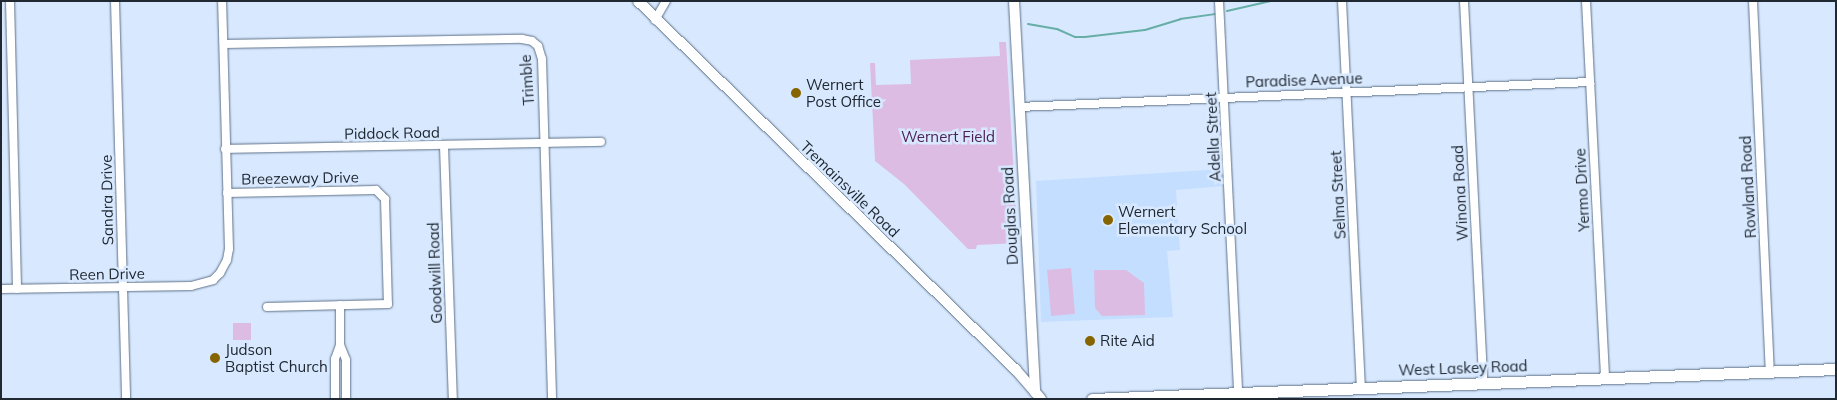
<!DOCTYPE html>
<html>
<head>
<meta charset="utf-8">
<style>
  body { margin:0 }
  #map { position:relative; width:1837px; height:400px; overflow:hidden; background:#d8e9ff; font-family:Mulish,sans-serif }
  div>[style] { position:absolute }
  .built>* { inset:0; background:#c4deff }
  .green>* { inset:0; background:#dcbce2; transform-origin:0 0 }
  .stream>* { height:2px; margin:-1px; padding:0 1px; transform-origin:1px; border-radius:1px; background:#66aea6 }
  .roads { filter:drop-shadow(0 0 1px #5e7188) drop-shadow(0 0 1px #5e7188) }
  .minor>* { height:8px; margin:-4px; padding:0 4px; transform-origin:4px; border-radius:4px; background:#fff }
  .tertiary>* { height:10px; margin:-5px; padding:0 5px; transform-origin:5px; border-radius:5px; background:#fff }
  .secondary>* { height:11px; margin:-5.5px; padding:0 5.5px; transform-origin:5.5px; border-radius:5.5px; background:#fff }
  .dots>* { width:14px; height:14px; translate:-50% -50%; box-sizing:border-box; border:2px solid #d8e9ff; border-radius:50% }
  span { translate:-50% -50%; white-space:nowrap; text-align:center; line-height:1.15; -webkit-text-stroke:5px #d8e9ff; paint-order:stroke }
  .street-label { font-size:15px; color:#202832 }
  .poi-label { font-size:15px; color:#202832 }
  .left { translate:0 -50%; text-align:left }
  .park-label { font-size:15px; color:#4e2056 }
  .frame { position:absolute; inset:0; border:2px solid #202832; pointer-events:none }
</style>
</head>
<body>
<div id="map">
  <div class="built">
    <div style="clip-path:polygon(1223px 169px,1225px 186px,1176px 190px,1180px 250px,1167px 251px,1173px 317px,1041px 322px,1036px 181px)"></div>
  </div>
  <div class="green">
    <div style="clip-path:polygon(999px 42px,1006px 42px,1018px 243px,977px 245px,976px 249px,968px 249px,904px 184px,875px 161px,870px 63px,875px 63px,876px 85px,911px 84px,910px 60px,1000px 56px)"></div>
    <div style="left:1071px;top:268px;width:46px;height:24px;rotate:85deg"></div>
    <div style="clip-path:polygon(1094px 270px,1126px 270px,1144px 283px,1145px 315px,1102px 316px,1095px 308px)"></div>
    <div style="left:233px;top:323px;width:18px;height:17px"></div>
  </div>
  <div class="stream">
    <div style="left:1227px;top:11px;width:45px;rotate:-12.8deg"></div>
    <div style="left:1028px;top:24px;width:29px;rotate:10deg"></div>
    <div style="left:1057px;top:29px;width:20px;rotate:24deg"></div>
    <div style="left:1075px;top:37px;width:10px"></div>
    <div style="left:1085px;top:37px;width:60px;rotate:-6.7deg"></div>
    <div style="left:1145px;top:30px;width:37px;rotate:-17deg"></div>
    <div style="left:1180px;top:19px;width:35px;rotate:-8deg"></div>
  </div>
  <div class="roads">
    <div class="minor">
      <div style="left:10px;top:1px;width:288px;rotate:88.6deg"></div>
      <div style="left:115px;top:1px;width:398px;rotate:88.4deg"></div>
      <div style="left:1219px;top:1px;width:391px;rotate:87.2deg"></div>
      <div style="left:1342px;top:1px;width:386px;rotate:87.2deg"></div>
      <div style="left:1464px;top:1px;width:381px;rotate:87.1deg"></div>
      <div style="left:1586px;top:1px;width:377px;rotate:87.1deg"></div>
      <div style="left:1753px;top:1px;width:370px;rotate:87.4deg"></div>
      <div style="left:655px;top:20px;width:22px;rotate:-60deg"></div>
      <div style="left:224px;top:44px;width:298px;rotate:-1deg"></div>
      <div style="left:522px;top:39px;width:10px;rotate:11deg"></div>
      <div style="left:532px;top:41px;width:8px;rotate:40deg"></div>
      <div style="left:538px;top:46px;width:14px;rotate:73deg"></div>
      <div style="left:542px;top:59px;width:340px;rotate:88.3deg"></div>
      <div style="left:1019px;top:107px;width:572px;rotate:-2.51deg"></div>
      <div style="left:444px;top:146px;width:253px;rotate:88deg"></div>
      <div style="left:225px;top:149px;width:376px;rotate:-1.1deg"></div>
      <div style="left:227px;top:193px;width:149px;rotate:-1.2deg"></div>
      <div style="left:376px;top:190px;width:13px;rotate:45deg"></div>
      <div style="left:385px;top:199px;width:105px;rotate:88.4deg"></div>
      <div style="left:388px;top:304px;width:121px;rotate:178.6deg"></div>
      <div style="left:1px;top:289px;width:190px;rotate:-0.9deg"></div>
      <div style="left:191px;top:286px;width:23px;rotate:-15deg"></div>
      <div style="left:213px;top:280px;width:10px;rotate:-45deg"></div>
      <div style="left:220px;top:273px;width:15px;rotate:-62deg"></div>
      <div style="left:227px;top:260px;width:11px;rotate:-80deg"></div>
      <div style="left:229px;top:249px;width:248px;rotate:-91.6deg"></div>
      <div style="left:340px;top:305px;width:40px;rotate:90deg"></div>
      <div style="left:340px;top:345px;width:16px;rotate:68deg"></div>
      <div style="left:346px;top:360px;width:39px;rotate:90deg"></div>
      <div style="left:335px;top:399px;width:40px;rotate:-90deg"></div>
      <div style="left:335px;top:359px;width:15px;rotate:-70deg"></div>
    </div>
    <div class="tertiary">
      <div style="left:638px;top:1px;width:528px;rotate:44.31deg"></div>
      <div style="left:1016px;top:370px;width:38px;rotate:49deg"></div>
      <div style="left:1014px;top:1px;width:392px;rotate:86.9deg"></div>
    </div>
    <div class="secondary">
      <div style="left:1092px;top:399px;width:745px;rotate:-2.31deg"></div>
    </div>
  </div>
  <div class="dots">
    <div style="left:796px;top:93px;background:#866500"></div>
    <div style="left:1108px;top:220px;background:#866500"></div>
    <div style="left:1090px;top:341px;background:#866500"></div>
    <div style="left:215px;top:358px;background:#866500"></div>
  </div>
  <div class="street-label">
    <span style="left:527px;top:80px;rotate:-94deg">Trimble</span>
    <span style="left:1304px;top:80px;rotate:-2deg">Paradise Avenue</span>
    <span style="left:392px;top:133px;rotate:-1deg">Piddock Road</span>
    <span style="left:1213px;top:137px;rotate:-93deg">Adella Street</span>
    <span style="left:300px;top:178px;rotate:-1deg">Breezeway Drive</span>
    <span style="left:1748px;top:187px;rotate:-93deg">Rowland Road</span>
    <span style="left:850px;top:189px;rotate:44deg">Tremainsville Road</span>
    <span style="left:1582px;top:190px;rotate:-93deg">Yermo Drive</span>
    <span style="left:1460px;top:193px;rotate:-93deg">Winona Road</span>
    <span style="left:1338px;top:195px;rotate:-93deg">Selma Street</span>
    <span style="left:107px;top:200px;rotate:-91deg">Sandra Drive</span>
    <span style="left:1010px;top:216px;rotate:-93deg">Douglas Road</span>
    <span style="left:435px;top:273px;rotate:-92deg">Goodwill Road</span>
    <span style="left:107px;top:274px;rotate:-1deg">Reen Drive</span>
    <span style="left:1463px;top:368px;rotate:-2deg">West Laskey Road</span>
  </div>
  <div class="poi-label">
    <span class="left" style="left:806px;top:93px">Wernert<br>Post Office</span>
    <span class="left" style="left:1118px;top:220px">Wernert<br>Elementary School</span>
    <span class="left" style="left:1100px;top:341px">Rite Aid</span>
    <span class="left" style="left:225px;top:358px">Judson<br>Baptist Church</span>
  </div>
  <div class="park-label">
    <span style="left:948px;top:137px">Wernert Field</span>
  </div>
  <div class="frame"></div>
</div>
</body>
</html>
